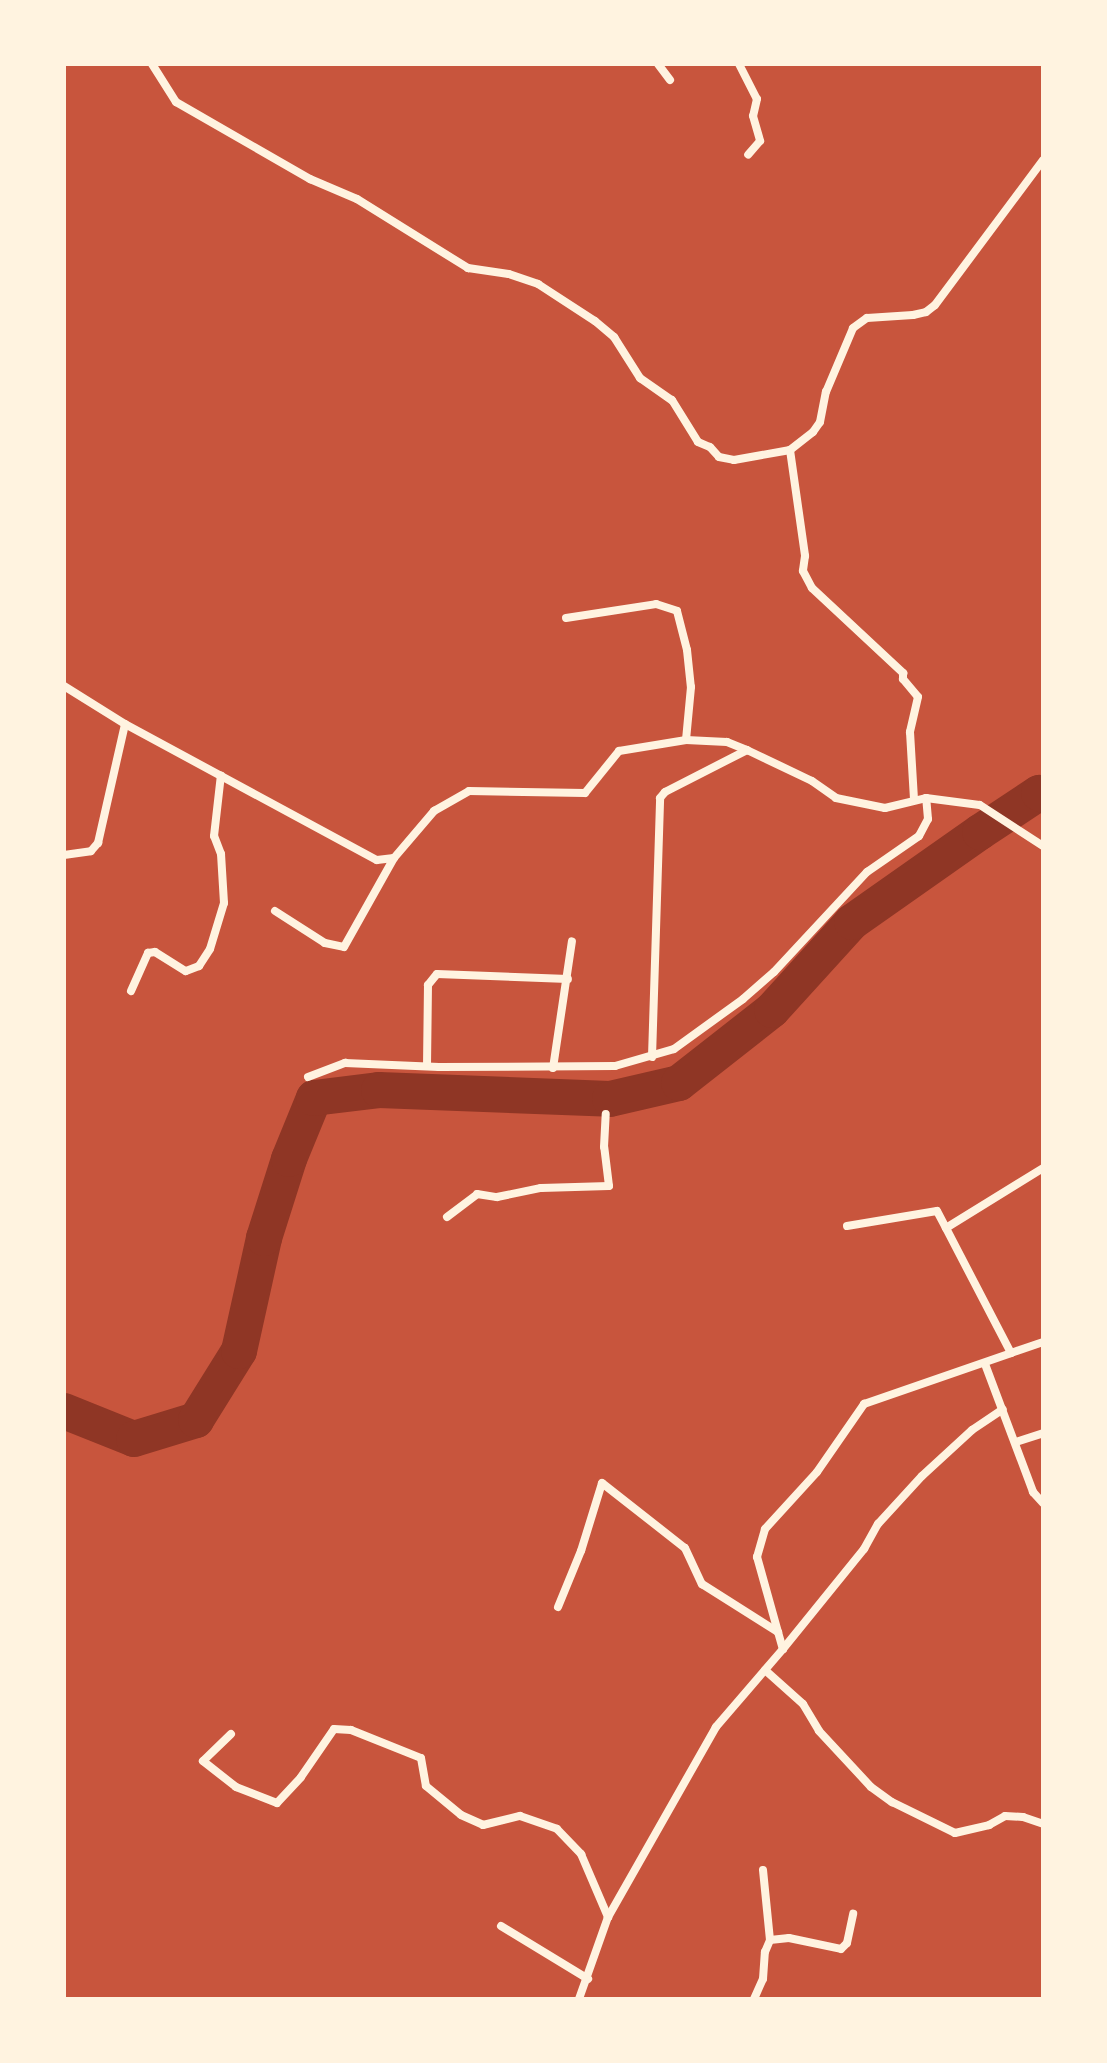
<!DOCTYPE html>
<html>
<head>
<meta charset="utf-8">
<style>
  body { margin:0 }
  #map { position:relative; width:1107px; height:2063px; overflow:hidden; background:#c8553d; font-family:Signika,sans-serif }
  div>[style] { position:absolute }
  .river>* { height:36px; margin:-18px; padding:0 18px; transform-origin:18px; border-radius:18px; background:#8f3625 }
  .minor>* { height:8px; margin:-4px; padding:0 4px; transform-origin:4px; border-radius:4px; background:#fff3e0 }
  span { translate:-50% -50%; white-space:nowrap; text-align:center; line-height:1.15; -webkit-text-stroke:8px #fff3e0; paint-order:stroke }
  .frame { position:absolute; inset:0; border:66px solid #fff3e0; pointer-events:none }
</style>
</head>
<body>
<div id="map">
  <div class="river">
    <div style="left:64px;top:1411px;width:75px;rotate:21.8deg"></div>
    <div style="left:134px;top:1439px;width:65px;rotate:-17deg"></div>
    <div style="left:196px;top:1420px;width:81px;rotate:-58.1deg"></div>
    <div style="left:239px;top:1351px;width:116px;rotate:-77.5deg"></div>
    <div style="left:264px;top:1238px;width:83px;rotate:-72.4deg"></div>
    <div style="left:289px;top:1159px;width:66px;rotate:-67.7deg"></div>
    <div style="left:314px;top:1098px;width:65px;rotate:-7deg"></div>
    <div style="left:379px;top:1090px;width:231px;rotate:2.2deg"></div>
    <div style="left:610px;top:1099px;width:71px;rotate:-13.1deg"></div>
    <div style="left:679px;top:1083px;width:118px;rotate:-38.1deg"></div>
    <div style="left:772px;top:1010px;width:119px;rotate:-47.7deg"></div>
    <div style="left:852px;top:922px;width:156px;rotate:-35.1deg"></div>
    <div style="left:980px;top:832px;width:71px;rotate:-33.5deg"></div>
    <div style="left:1039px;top:793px;width:4px;rotate:27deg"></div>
  </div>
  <div class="minor">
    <div style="left:152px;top:64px;width:45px;rotate:57.7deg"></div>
    <div style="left:176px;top:102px;width:155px;rotate:29.9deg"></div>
    <div style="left:310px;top:179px;width:51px;rotate:23.1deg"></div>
    <div style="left:357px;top:199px;width:131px;rotate:31.9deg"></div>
    <div style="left:468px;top:268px;width:41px;rotate:8.3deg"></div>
    <div style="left:509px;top:274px;width:31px;rotate:19deg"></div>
    <div style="left:538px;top:284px;width:68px;rotate:33deg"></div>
    <div style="left:595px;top:321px;width:25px;rotate:40deg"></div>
    <div style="left:614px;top:337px;width:49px;rotate:57.6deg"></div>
    <div style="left:640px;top:378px;width:39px;rotate:35deg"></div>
    <div style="left:672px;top:400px;width:49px;rotate:58.2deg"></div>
    <div style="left:698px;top:442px;width:13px;rotate:23deg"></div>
    <div style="left:710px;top:447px;width:13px;rotate:48deg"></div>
    <div style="left:719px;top:457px;width:15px;rotate:11deg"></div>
    <div style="left:734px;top:460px;width:57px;rotate:-10.1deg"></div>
    <div style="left:790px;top:450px;width:29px;rotate:-38deg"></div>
    <div style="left:813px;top:432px;width:12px;rotate:-55deg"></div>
    <div style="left:820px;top:422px;width:31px;rotate:-79deg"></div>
    <div style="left:826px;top:392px;width:69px;rotate:-67.1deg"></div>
    <div style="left:853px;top:328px;width:17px;rotate:-36deg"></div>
    <div style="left:867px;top:318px;width:46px;rotate:-3.7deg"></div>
    <div style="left:913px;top:315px;width:13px;rotate:-13deg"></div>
    <div style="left:926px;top:312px;width:11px;rotate:-38deg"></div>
    <div style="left:935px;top:305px;width:181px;rotate:-53.3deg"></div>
    <div style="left:658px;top:64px;width:20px;rotate:53deg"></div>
    <div style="left:739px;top:64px;width:39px;rotate:63deg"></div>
    <div style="left:757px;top:99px;width:17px;rotate:103deg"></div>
    <div style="left:753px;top:116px;width:26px;rotate:74deg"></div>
    <div style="left:760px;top:141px;width:18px;rotate:131deg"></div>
    <div style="left:790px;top:450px;width:107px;rotate:81.9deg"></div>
    <div style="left:805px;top:556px;width:15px;rotate:98deg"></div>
    <div style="left:803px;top:571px;width:19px;rotate:62deg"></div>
    <div style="left:812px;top:588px;width:125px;rotate:43deg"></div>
    <div style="left:903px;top:673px;width:6px;rotate:90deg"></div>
    <div style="left:903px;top:679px;width:23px;rotate:50deg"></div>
    <div style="left:918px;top:697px;width:36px;rotate:103deg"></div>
    <div style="left:910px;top:732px;width:68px;rotate:86.6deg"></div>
    <div style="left:566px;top:618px;width:91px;rotate:-8.8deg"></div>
    <div style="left:656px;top:604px;width:22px;rotate:18deg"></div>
    <div style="left:677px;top:611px;width:40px;rotate:75.6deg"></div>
    <div style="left:687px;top:650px;width:37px;rotate:84deg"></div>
    <div style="left:691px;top:687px;width:53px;rotate:95.4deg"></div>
    <div style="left:64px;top:686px;width:72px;rotate:31.9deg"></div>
    <div style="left:125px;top:724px;width:286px;rotate:28.4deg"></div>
    <div style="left:377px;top:860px;width:17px;rotate:-7deg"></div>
    <div style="left:394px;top:858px;width:62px;rotate:-49.6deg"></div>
    <div style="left:434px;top:811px;width:40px;rotate:-29.7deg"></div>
    <div style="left:469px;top:791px;width:116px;rotate:1deg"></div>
    <div style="left:585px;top:793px;width:54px;rotate:-51deg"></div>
    <div style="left:619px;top:751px;width:68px;rotate:-9.3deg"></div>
    <div style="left:686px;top:740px;width:41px;rotate:2.8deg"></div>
    <div style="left:727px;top:742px;width:22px;rotate:22deg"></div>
    <div style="left:747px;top:750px;width:72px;rotate:25.5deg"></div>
    <div style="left:812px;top:781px;width:29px;rotate:35deg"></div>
    <div style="left:836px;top:798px;width:50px;rotate:11.5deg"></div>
    <div style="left:885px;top:808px;width:42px;rotate:-13.7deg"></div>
    <div style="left:926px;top:798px;width:54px;rotate:7.4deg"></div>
    <div style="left:980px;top:805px;width:75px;rotate:33.1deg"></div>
    <div style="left:64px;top:855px;width:27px;rotate:-8deg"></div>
    <div style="left:91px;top:851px;width:11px;rotate:-49deg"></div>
    <div style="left:98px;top:843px;width:122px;rotate:-77.2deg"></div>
    <div style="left:275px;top:911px;width:59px;rotate:32.6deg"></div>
    <div style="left:325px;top:943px;width:19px;rotate:12deg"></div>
    <div style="left:344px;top:947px;width:102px;rotate:-60.7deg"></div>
    <div style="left:131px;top:991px;width:42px;rotate:-65.9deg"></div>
    <div style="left:148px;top:953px;width:7px;rotate:-8deg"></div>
    <div style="left:155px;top:952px;width:36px;rotate:32deg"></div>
    <div style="left:186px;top:971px;width:14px;rotate:-21deg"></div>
    <div style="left:199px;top:966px;width:20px;rotate:-57deg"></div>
    <div style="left:210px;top:949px;width:48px;rotate:-73.1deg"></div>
    <div style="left:224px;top:903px;width:49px;rotate:-93.5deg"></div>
    <div style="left:221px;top:854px;width:19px;rotate:-111deg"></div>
    <div style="left:214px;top:836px;width:61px;rotate:-83.5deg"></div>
    <div style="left:652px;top:1057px;width:259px;rotate:-88.2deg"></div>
    <div style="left:660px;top:798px;width:8px;rotate:-50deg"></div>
    <div style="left:665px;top:792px;width:92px;rotate:-27.1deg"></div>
    <div style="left:427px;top:1066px;width:81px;rotate:-89.3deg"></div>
    <div style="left:428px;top:985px;width:14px;rotate:-51deg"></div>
    <div style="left:437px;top:974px;width:131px;rotate:2.2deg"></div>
    <div style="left:553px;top:1068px;width:128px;rotate:-81.5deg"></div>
    <div style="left:308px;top:1077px;width:40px;rotate:-21deg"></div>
    <div style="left:345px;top:1063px;width:94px;rotate:2.4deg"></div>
    <div style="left:439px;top:1067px;width:176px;rotate:-0.3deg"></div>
    <div style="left:615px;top:1066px;width:61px;rotate:-16.1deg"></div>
    <div style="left:674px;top:1049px;width:85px;rotate:-35.9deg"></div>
    <div style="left:743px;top:999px;width:41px;rotate:-41.1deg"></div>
    <div style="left:774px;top:972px;width:137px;rotate:-47.1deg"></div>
    <div style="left:867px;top:872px;width:63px;rotate:-34.7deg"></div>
    <div style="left:919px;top:836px;width:19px;rotate:-62deg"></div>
    <div style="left:928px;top:819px;width:21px;rotate:-95deg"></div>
    <div style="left:447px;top:1217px;width:38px;rotate:-37deg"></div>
    <div style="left:477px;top:1194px;width:20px;rotate:9deg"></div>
    <div style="left:497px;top:1197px;width:45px;rotate:-11.6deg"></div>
    <div style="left:541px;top:1188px;width:68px;rotate:-1.7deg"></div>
    <div style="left:609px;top:1186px;width:39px;rotate:-97deg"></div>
    <div style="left:604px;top:1147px;width:33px;rotate:-87deg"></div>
    <div style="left:847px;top:1226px;width:91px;rotate:-9.5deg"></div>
    <div style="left:937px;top:1211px;width:19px;rotate:62deg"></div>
    <div style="left:946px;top:1228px;width:114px;rotate:-31.7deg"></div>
    <div style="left:1011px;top:1353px;width:34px;rotate:-19deg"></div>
    <div style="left:985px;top:1364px;width:137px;rotate:69.4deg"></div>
    <div style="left:1033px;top:1492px;width:15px;rotate:48deg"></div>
    <div style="left:1016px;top:1442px;width:28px;rotate:-18deg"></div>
    <div style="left:558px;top:1607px;width:61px;rotate:-67.7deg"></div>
    <div style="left:581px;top:1551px;width:71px;rotate:-72.8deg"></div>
    <div style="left:602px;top:1483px;width:105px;rotate:38.1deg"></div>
    <div style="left:685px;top:1548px;width:40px;rotate:65deg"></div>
    <div style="left:702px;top:1584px;width:90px;rotate:32.3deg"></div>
    <div style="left:778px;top:1632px;width:18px;rotate:74deg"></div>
    <div style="left:783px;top:1649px;width:103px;rotate:130.7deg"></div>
    <div style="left:716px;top:1727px;width:219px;rotate:119.6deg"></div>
    <div style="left:608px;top:1917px;width:87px;rotate:109.5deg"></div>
    <div style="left:778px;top:1632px;width:78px;rotate:-105.6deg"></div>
    <div style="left:757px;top:1557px;width:29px;rotate:-74deg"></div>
    <div style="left:765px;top:1529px;width:77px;rotate:-47.6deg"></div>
    <div style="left:817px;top:1472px;width:83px;rotate:-55.3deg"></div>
    <div style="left:864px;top:1404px;width:156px;rotate:-19.1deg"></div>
    <div style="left:1011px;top:1353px;width:141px;rotate:-117.5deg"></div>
    <div style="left:783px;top:1649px;width:129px;rotate:-51deg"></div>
    <div style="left:864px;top:1549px;width:29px;rotate:-61deg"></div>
    <div style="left:878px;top:1524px;width:65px;rotate:-47.5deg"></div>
    <div style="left:922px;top:1476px;width:68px;rotate:-42.6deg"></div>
    <div style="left:972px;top:1430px;width:37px;rotate:-34deg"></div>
    <div style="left:765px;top:1670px;width:51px;rotate:41.8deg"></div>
    <div style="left:803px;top:1704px;width:31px;rotate:59deg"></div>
    <div style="left:819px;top:1731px;width:76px;rotate:47.1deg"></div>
    <div style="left:871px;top:1787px;width:26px;rotate:36deg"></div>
    <div style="left:892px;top:1802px;width:70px;rotate:26.2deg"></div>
    <div style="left:955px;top:1833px;width:35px;rotate:-13deg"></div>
    <div style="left:989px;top:1825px;width:18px;rotate:-29deg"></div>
    <div style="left:1005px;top:1816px;width:18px;rotate:3deg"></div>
    <div style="left:1023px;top:1817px;width:21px;rotate:19deg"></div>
    <div style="left:231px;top:1734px;width:39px;rotate:136deg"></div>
    <div style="left:203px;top:1761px;width:42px;rotate:38.2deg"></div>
    <div style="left:236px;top:1787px;width:44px;rotate:21.3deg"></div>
    <div style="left:277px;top:1803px;width:35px;rotate:-47deg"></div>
    <div style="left:301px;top:1777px;width:58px;rotate:-55.5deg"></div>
    <div style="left:334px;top:1729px;width:17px;rotate:3deg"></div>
    <div style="left:351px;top:1730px;width:75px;rotate:21.8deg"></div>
    <div style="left:421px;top:1758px;width:28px;rotate:80deg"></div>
    <div style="left:426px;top:1786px;width:45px;rotate:39.6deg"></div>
    <div style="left:461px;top:1815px;width:24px;rotate:24deg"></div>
    <div style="left:483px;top:1825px;width:38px;rotate:-14deg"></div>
    <div style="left:520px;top:1816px;width:39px;rotate:19deg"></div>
    <div style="left:557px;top:1829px;width:35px;rotate:46deg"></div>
    <div style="left:581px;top:1854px;width:69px;rotate:66.8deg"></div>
    <div style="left:763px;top:1870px;width:70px;rotate:84.3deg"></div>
    <div style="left:501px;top:1926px;width:102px;rotate:31.3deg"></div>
    <div style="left:754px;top:1999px;width:22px;rotate:-66deg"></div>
    <div style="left:763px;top:1979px;width:27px;rotate:-86deg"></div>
    <div style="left:765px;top:1952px;width:13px;rotate:-67deg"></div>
    <div style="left:770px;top:1940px;width:19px;rotate:-6deg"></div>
    <div style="left:789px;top:1938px;width:53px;rotate:11.9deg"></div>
    <div style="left:841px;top:1949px;width:8px;rotate:-45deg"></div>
    <div style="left:847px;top:1943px;width:30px;rotate:-78deg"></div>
  </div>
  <div class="frame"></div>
</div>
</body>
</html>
